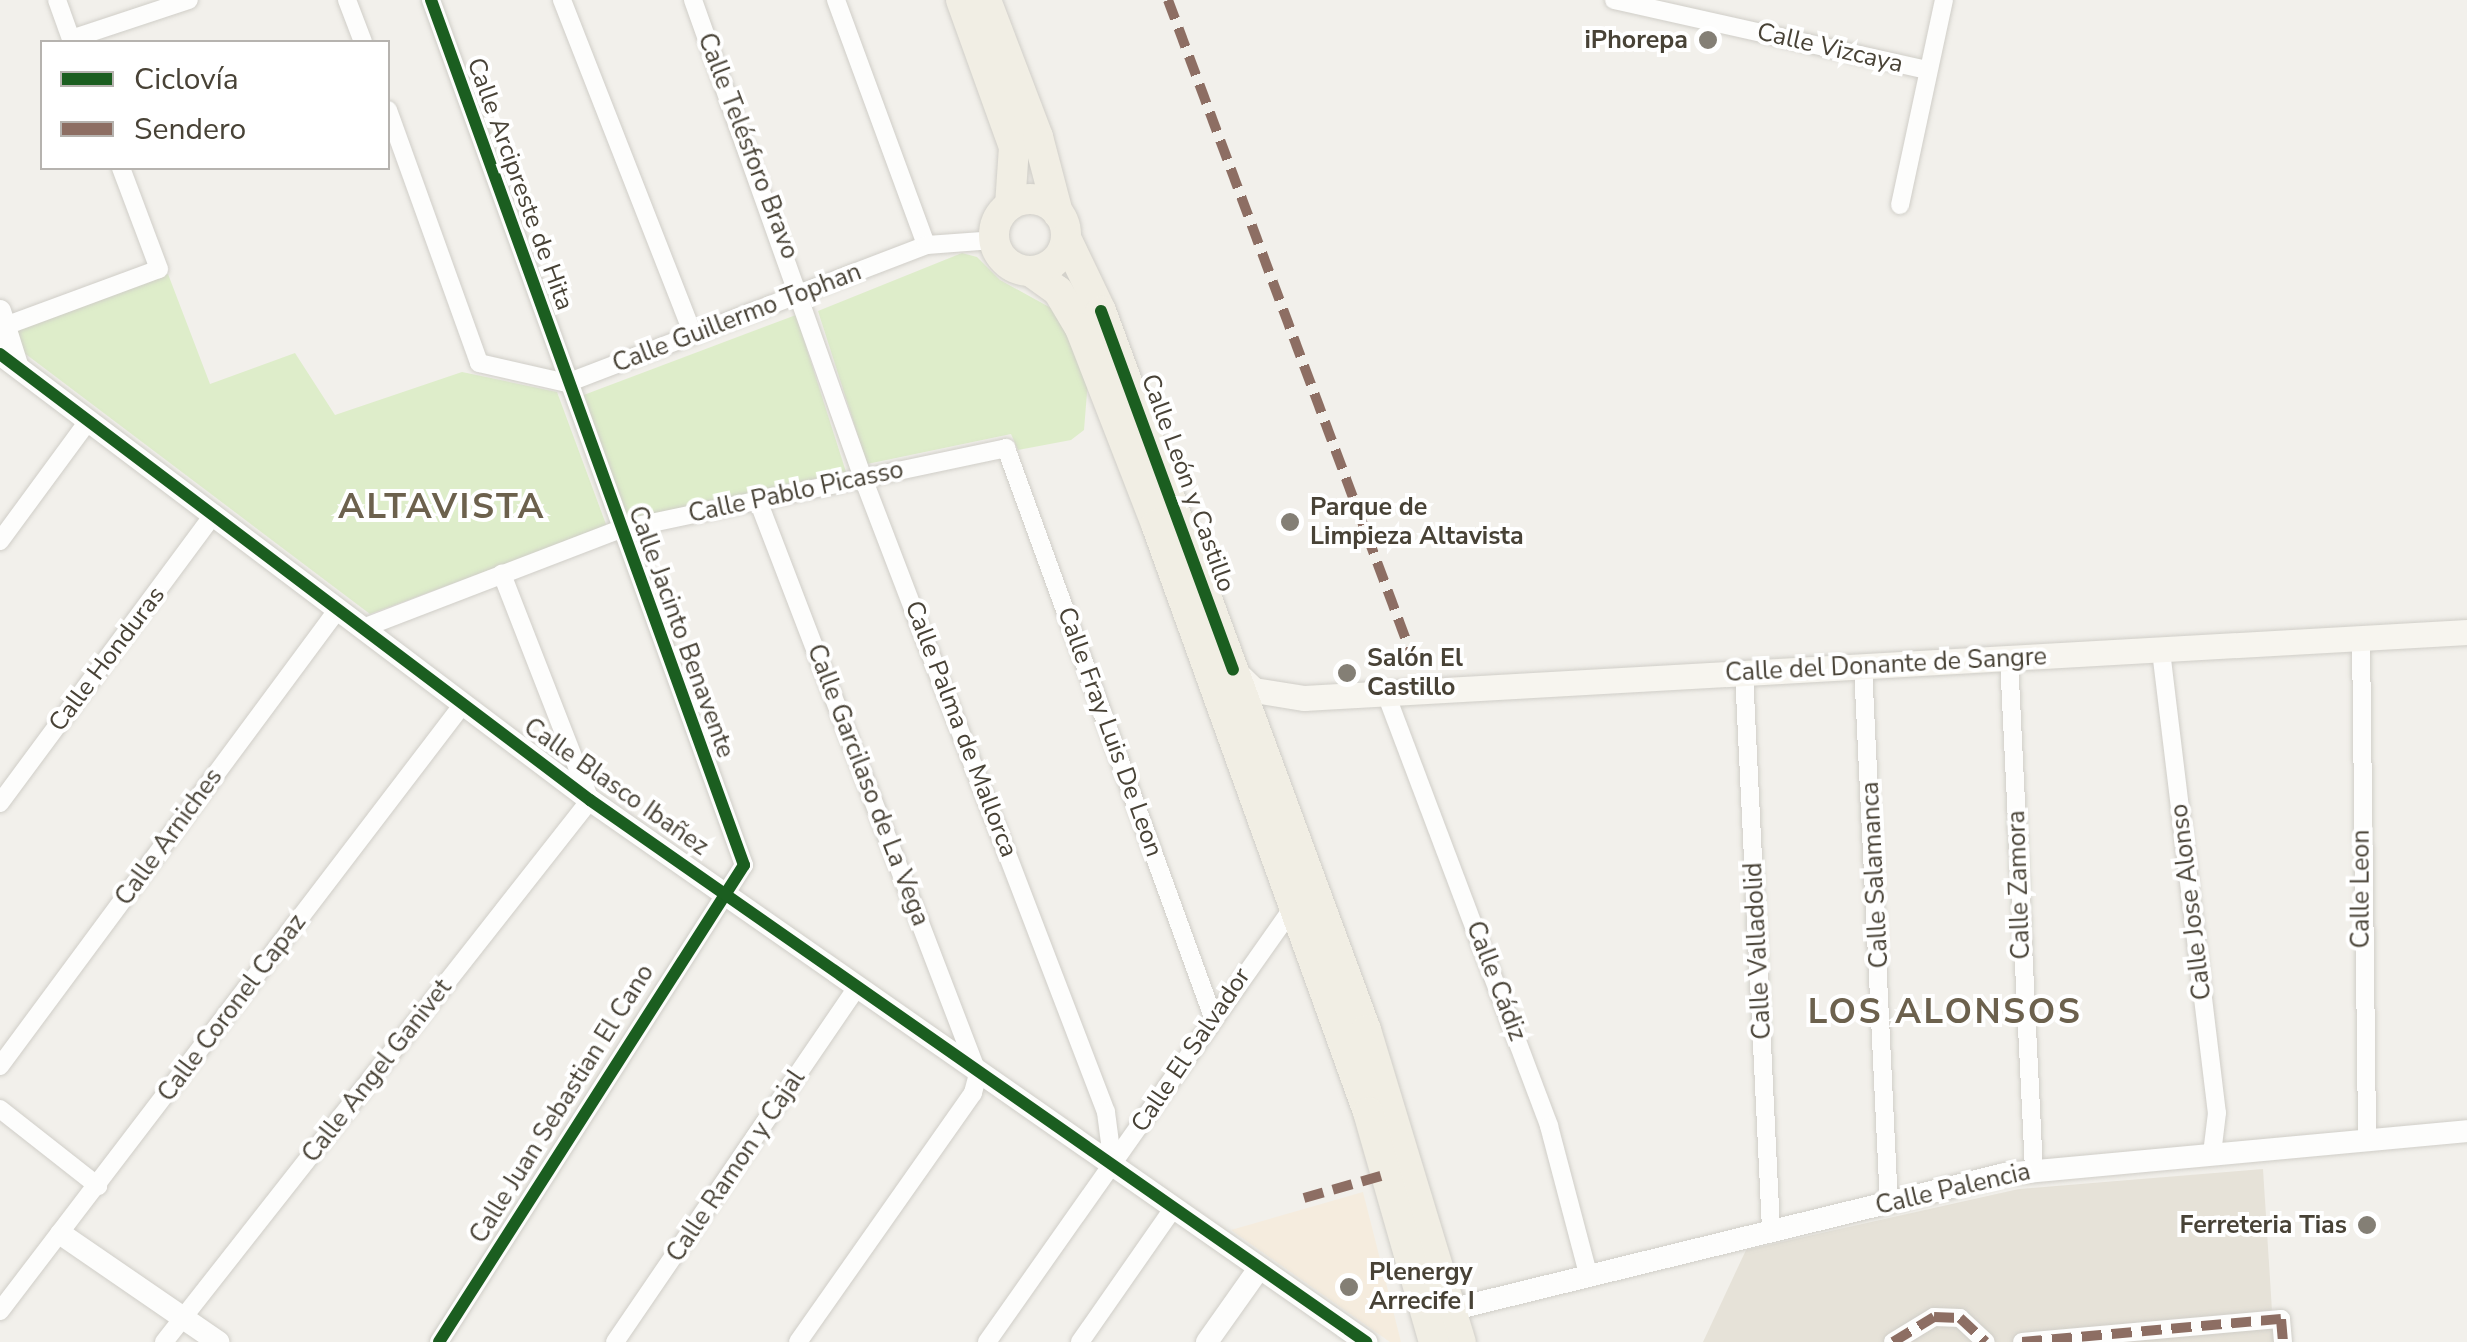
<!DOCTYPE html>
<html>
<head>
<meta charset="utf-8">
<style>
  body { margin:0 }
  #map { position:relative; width:2467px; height:1342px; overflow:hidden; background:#f2f0eb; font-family:"Nunito Sans",sans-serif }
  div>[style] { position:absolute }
  .residential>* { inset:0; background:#e6e2d8 }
  .commercial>* { inset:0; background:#f5ecde }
  .green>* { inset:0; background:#deedca }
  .roads { filter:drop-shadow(0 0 2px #d0cec8) drop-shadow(0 0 2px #d0cec8) }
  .minor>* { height:18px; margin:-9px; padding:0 9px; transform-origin:9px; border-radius:9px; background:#fdfdfc }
  .tertiary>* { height:22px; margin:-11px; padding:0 11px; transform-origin:11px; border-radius:11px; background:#fdfdfc }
  .secondary>* { height:25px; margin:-12.5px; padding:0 12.5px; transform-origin:12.5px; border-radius:12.5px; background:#f7f5ef }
  .primary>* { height:30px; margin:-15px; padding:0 15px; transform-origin:15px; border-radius:15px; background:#f1eee4 }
  .primary>.ring { margin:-15px; padding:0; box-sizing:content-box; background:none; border:30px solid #f1eee4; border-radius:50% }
  .quiet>* { height:10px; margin-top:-5px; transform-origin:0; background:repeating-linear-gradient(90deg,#8d6e63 0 20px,transparent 0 30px) }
  .cycleway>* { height:12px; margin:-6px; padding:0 6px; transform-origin:6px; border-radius:6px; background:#1b5e20 }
  .dots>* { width:28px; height:28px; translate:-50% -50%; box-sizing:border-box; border:5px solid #fff; border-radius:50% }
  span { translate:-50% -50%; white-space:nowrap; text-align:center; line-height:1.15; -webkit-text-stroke:8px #fff; paint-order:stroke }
  .poi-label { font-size:25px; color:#484236; font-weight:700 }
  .right { translate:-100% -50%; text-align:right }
  .left { translate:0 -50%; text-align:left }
  .street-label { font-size:25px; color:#484236 }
  .district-label { font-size:35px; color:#6c614d; font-weight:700; letter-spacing:2.5px }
  .legend { position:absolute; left:40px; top:40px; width:350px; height:130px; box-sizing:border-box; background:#fff; border:2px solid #b6b3af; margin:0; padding:12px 18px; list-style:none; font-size:30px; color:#484236 }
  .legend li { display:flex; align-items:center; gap:20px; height:50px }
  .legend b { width:50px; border:2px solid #b6b3af }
</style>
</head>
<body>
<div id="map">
  <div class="residential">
    <div style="clip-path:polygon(2263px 1169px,2274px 1342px,1703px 1342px,1746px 1250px,2019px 1189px)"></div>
  </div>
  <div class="commercial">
    <div style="clip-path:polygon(1363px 1192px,1401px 1342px,1390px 1342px,1231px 1230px)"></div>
  </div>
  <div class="green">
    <div style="clip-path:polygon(962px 253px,977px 257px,1000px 280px,1060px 313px,1088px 380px,1084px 430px,1071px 440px,1018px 450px,1011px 434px,867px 464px,818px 311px)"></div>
    <div style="clip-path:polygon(168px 274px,210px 384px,295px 353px,335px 415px,462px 372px,557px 392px,607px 527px,370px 614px,23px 352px,14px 330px)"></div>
    <div style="clip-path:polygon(796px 315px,846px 472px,626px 520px,581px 396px)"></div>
  </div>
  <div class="roads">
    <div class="minor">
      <div style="left:57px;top:0;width:45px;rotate:70.3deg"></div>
      <div style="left:347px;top:0;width:45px;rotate:69.1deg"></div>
      <div style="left:431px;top:0;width:920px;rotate:70.11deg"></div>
      <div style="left:744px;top:865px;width:566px;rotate:122.6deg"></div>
      <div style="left:562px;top:0;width:360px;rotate:68.6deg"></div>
      <div style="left:693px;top:0;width:507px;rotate:70.42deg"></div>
      <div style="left:863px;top:478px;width:679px;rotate:69.03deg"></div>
      <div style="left:1106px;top:1112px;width:54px;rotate:82.6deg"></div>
      <div style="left:836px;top:0;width:261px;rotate:69.8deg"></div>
      <div style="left:1614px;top:0;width:322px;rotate:12.6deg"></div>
      <div style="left:71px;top:39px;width:124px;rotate:-18.3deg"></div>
      <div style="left:388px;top:110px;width:269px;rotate:70.2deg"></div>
      <div style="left:479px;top:363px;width:90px;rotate:12.8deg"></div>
      <div style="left:567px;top:383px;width:385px;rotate:-21deg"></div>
      <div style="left:926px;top:245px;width:68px;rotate:-4.2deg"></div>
      <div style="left:1900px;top:205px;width:210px;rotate:-77.9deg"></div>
      <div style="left:5px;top:326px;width:164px;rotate:-20.3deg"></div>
      <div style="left:159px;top:269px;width:108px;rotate:-110.6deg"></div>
      <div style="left:757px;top:498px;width:617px;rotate:69.01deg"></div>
      <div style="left:978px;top:1074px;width:20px;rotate:105deg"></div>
      <div style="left:973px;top:1093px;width:304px;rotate:125.1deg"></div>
      <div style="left:0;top:541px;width:150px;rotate:-53.7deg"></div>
      <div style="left:363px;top:628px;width:273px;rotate:-21deg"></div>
      <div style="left:618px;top:530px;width:397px;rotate:-11.9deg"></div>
      <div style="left:1006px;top:448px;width:605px;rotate:70.01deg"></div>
      <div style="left:2361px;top:639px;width:498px;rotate:89.3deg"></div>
      <div style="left:2161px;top:651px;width:465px;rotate:83.1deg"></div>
      <div style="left:2217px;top:1113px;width:41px;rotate:97deg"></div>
      <div style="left:2009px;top:659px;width:512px;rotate:87.2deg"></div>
      <div style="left:1863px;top:667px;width:538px;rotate:87.23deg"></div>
      <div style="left:1744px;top:673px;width:557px;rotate:87.22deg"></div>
      <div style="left:1386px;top:694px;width:462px;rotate:69.3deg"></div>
      <div style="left:1549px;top:1126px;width:153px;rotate:75.2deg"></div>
      <div style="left:0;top:803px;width:360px;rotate:-53.5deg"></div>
      <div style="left:0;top:1066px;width:568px;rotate:-53.51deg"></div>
      <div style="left:0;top:1109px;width:125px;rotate:38.2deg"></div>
      <div style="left:0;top:1311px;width:763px;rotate:-52.66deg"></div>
      <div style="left:164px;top:1342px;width:689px;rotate:-51.83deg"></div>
      <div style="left:590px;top:800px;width:243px;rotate:-111.3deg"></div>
      <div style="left:615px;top:1342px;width:427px;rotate:-55.7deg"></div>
      <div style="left:987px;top:1342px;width:533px;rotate:-54.85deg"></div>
      <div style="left:1080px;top:1342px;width:161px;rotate:-55.1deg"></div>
      <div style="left:1893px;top:1342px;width:48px;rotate:-31.4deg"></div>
      <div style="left:1934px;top:1317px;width:26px;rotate:2deg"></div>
      <div style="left:1960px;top:1318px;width:35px;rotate:43deg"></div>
      <div style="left:2022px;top:1342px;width:260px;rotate:-5.1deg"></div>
      <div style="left:2281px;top:1319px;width:23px;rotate:85deg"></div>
    </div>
    <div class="tertiary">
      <div style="left:0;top:311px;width:57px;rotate:72.5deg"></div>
      <div style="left:0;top:354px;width:740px;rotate:37.09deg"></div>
      <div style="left:590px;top:800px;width:947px;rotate:34.93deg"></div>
      <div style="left:61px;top:1234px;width:191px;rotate:34.5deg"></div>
      <div style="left:1450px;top:1310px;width:571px;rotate:-13.77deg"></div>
      <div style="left:2005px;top:1174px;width:464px;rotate:-5.3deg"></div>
      <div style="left:1207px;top:1342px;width:88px;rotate:-54.7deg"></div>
    </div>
    <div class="secondary">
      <div style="left:1233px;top:670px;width:29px;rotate:44deg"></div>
      <div style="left:1254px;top:690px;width:51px;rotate:9.1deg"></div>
      <div style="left:1304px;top:698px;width:1165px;rotate:-3.25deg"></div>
    </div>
    <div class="primary">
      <div style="left:961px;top:0;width:156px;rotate:70.2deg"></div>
      <div style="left:1014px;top:147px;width:58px;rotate:93.9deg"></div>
      <div style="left:986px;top:0;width:147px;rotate:69.2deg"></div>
      <div style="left:1038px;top:137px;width:79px;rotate:75.3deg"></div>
      <div class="ring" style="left:994px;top:199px;width:42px;height:42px"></div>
      <div style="left:1066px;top:238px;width:81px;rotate:64.4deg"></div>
      <div style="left:1101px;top:311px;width:766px;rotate:69.77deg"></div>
      <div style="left:1366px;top:1030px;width:326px;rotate:73.1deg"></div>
      <div style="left:1033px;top:273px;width:31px;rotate:36deg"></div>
      <div style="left:1058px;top:291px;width:43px;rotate:59.3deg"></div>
      <div style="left:1080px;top:328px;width:210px;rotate:68.8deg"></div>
      <div style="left:1156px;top:524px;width:625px;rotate:70.17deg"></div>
      <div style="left:1368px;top:1112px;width:239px;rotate:74deg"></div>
    </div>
  </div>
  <div class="quiet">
    <div style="left:1168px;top:0;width:737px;rotate:69.6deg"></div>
    <div style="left:1304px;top:1198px;width:83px;rotate:-16deg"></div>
    <div style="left:1893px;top:1342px;width:48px;rotate:-31.4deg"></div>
    <div style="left:1934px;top:1317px;width:26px;rotate:2deg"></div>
    <div style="left:1960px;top:1318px;width:35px;rotate:43deg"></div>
    <div style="left:2022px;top:1342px;width:260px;rotate:-5.1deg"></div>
    <div style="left:2281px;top:1319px;width:23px;rotate:85deg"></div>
  </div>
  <div class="cycleway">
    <div style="left:431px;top:0;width:920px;rotate:70.11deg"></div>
    <div style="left:744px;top:865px;width:566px;rotate:122.6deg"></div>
    <div style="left:1101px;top:311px;width:382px;rotate:69.8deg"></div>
    <div style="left:0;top:354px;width:740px;rotate:37.09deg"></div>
    <div style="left:590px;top:800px;width:947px;rotate:34.93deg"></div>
  </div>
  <div class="dots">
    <div style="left:1708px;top:40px;background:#847f75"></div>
    <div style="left:1290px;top:522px;background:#847f75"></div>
    <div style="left:1347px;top:673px;background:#847f75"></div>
    <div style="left:2367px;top:1225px;background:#847f75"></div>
    <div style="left:1349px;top:1287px;background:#847f75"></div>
  </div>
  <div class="poi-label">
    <span class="right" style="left:1688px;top:40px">iPhorepa</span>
    <span class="left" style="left:1310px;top:522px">Parque de<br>Limpieza Altavista</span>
    <span class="left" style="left:1367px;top:673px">Salón El<br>Castillo</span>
    <span class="right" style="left:2347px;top:1225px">Ferreteria Tias</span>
    <span class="left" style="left:1369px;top:1287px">Plenergy<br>Arrecife I</span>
  </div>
  <div class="street-label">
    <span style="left:1830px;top:48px;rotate:13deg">Calle Vizcaya</span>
    <span style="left:748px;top:146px;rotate:69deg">Calle Telésforo Bravo</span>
    <span style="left:520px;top:184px;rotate:70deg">Calle Arcipreste de Hita</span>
    <span style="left:737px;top:318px;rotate:-21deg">Calle Guillermo Tophan</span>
    <span style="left:1188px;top:483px;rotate:70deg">Calle León y Castillo</span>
    <span style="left:796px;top:492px;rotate:-12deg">Calle Pablo Picasso</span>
    <span style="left:681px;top:632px;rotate:70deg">Calle Jacinto Benavente</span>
    <span style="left:107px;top:659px;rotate:-53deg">Calle Honduras</span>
    <span style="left:1886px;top:665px;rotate:-3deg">Calle del Donante de Sangre</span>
    <span style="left:961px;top:729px;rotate:69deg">Calle Palma de Mallorca</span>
    <span style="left:1110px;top:732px;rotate:70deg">Calle Fray Luis De Leon</span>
    <span style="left:868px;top:785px;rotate:69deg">Calle Garcilaso de La Vega</span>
    <span style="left:616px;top:787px;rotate:35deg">Calle Blasco Ibañez</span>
    <span style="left:169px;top:837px;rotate:-54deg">Calle Arniches</span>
    <span style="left:1875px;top:875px;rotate:-93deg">Calle Salamanca</span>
    <span style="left:2019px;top:885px;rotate:-92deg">Calle Zamora</span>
    <span style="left:2361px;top:889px;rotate:-90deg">Calle Leon</span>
    <span style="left:2191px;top:902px;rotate:-97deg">Calle Jose Alonso</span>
    <span style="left:1758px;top:951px;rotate:-93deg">Calle Valladolid</span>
    <span style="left:1496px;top:981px;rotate:69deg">Calle Cádiz</span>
    <span style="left:232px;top:1008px;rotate:-53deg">Calle Coronel Capaz</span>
    <span style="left:1191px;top:1050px;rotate:-56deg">Calle El Salvador</span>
    <span style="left:377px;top:1071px;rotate:-52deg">Calle Angel Ganivet</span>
    <span style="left:562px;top:1104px;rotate:-58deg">Calle Juan Sebastian El Cano</span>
    <span style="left:736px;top:1166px;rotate:-56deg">Calle Ramon y Cajal</span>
    <span style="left:1953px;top:1189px;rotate:-13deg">Calle Palencia</span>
  </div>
  <div class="district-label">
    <span style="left:442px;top:507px">ALTAVISTA</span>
    <span style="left:1945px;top:1012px">LOS ALONSOS</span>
  </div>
  <ul class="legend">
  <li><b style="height:12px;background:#1b5e20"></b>Ciclovía</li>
  <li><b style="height:12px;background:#8d6e63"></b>Sendero</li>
  </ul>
</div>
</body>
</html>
